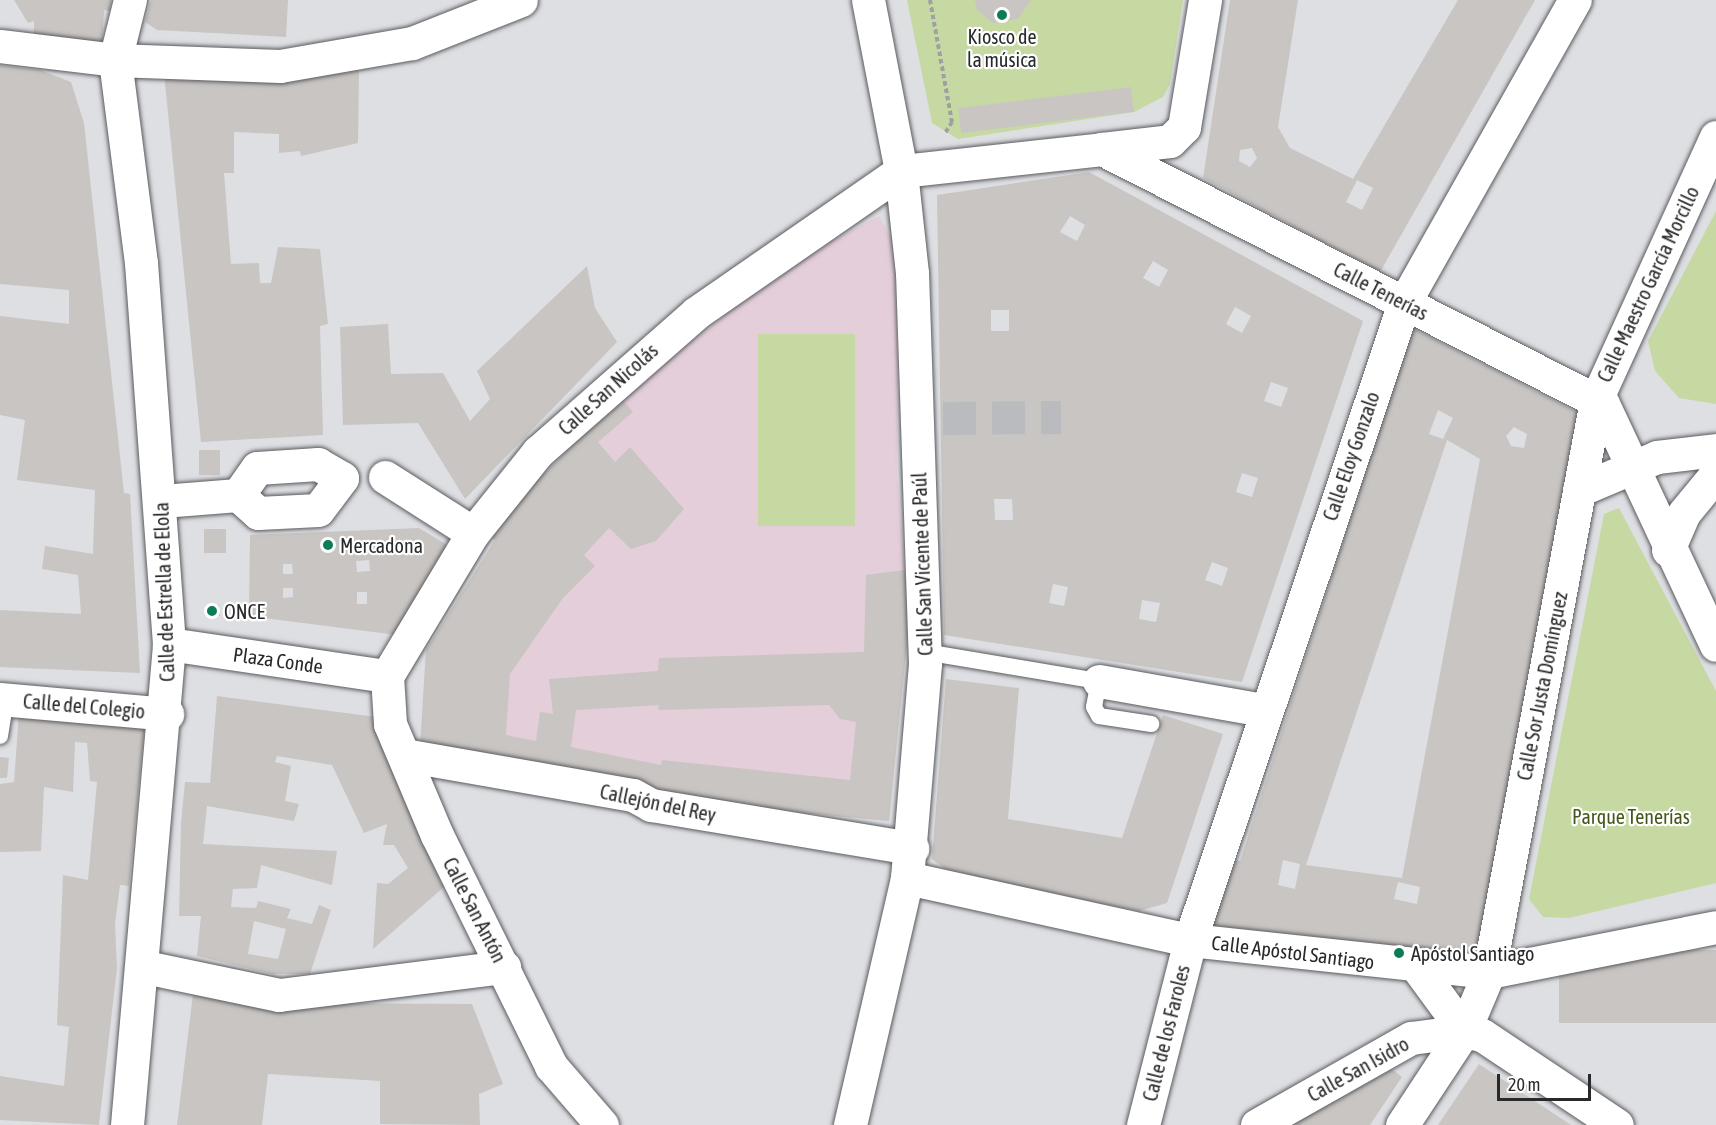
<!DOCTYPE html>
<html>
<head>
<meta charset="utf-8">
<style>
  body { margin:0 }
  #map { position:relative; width:1716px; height:1125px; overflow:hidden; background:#dedfe3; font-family:"Asap Condensed",sans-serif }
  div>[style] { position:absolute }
  .education>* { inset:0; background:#e4ceda }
  .green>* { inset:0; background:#c6d9a3; transform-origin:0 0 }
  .building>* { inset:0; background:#c9c5c2; transform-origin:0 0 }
  .street-tunnel>* { height:33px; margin-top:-16.5px; transform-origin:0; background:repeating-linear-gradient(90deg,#babbbe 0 33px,transparent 0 49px) }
  .path>* { height:4px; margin-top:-2px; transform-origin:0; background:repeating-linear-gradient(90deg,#9fa0a3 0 4.5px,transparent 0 7.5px) }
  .roads { filter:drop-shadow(0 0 2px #5a5b5f) drop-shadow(0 0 2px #5a5b5f) }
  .lane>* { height:16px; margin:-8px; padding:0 8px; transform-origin:8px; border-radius:8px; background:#fff }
  .street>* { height:33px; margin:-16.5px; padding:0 16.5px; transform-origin:16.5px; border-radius:16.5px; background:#fff }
  .dots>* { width:16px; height:16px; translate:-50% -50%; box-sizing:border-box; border:3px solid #fff; border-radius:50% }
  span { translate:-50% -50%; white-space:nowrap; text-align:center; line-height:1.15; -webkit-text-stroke:4.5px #fff; paint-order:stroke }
  .poi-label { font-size:20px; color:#28292a }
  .left { translate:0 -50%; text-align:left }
  .street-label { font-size:20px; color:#28292a }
  .park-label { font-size:20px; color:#46571b }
  .scale { position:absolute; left:1497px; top:1074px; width:94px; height:27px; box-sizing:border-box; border:3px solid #28292a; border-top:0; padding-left:8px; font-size:18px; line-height:21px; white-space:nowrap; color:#28292a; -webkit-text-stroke:4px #fff; paint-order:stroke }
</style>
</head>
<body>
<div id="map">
  <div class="education">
    <div style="clip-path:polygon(879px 216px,897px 249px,897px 474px,909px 622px,889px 821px,656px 799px,420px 747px,426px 650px,495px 540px,484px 533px,612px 405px,791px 263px)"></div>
  </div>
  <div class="green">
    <div style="clip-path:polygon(907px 0,1183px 0,1170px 84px,1163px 97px,1134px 112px,958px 139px,932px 123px)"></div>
    <div style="clip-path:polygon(1716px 211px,1716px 404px,1679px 398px,1655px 371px,1648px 341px)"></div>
    <div style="left:758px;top:334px;width:97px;height:192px"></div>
    <div style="clip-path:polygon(1619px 508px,1716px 691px,1716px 883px,1569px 918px,1543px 917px,1529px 899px,1604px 514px)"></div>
  </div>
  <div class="building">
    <div style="clip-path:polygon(14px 0,111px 0,110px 11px,104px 10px,102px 43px,34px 39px,34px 21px,28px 23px)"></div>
    <div style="clip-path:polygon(151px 0,288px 0,286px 37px,157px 30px,145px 22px)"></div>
    <div style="clip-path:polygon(975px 0,1031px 0,1018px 19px,993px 23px,977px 10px)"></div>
    <div style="clip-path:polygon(evenodd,1230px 0,1298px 0,1278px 127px,1290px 148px,1353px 179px,1458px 0,1535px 0,1380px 272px,1203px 178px,1230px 0,1252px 148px,1257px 158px,1250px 167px,1239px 161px,1240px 150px,1252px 148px,1230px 0,1357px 180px,1373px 188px,1362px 210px,1346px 202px,1357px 180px)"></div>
    <div style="clip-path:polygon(0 65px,40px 70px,71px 82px,84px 123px,124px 493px,130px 494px,140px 673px,0 667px,0 610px,81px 614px,78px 575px,42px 569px,45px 546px,93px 554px,95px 490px,17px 480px,25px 420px,0 415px,0 316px,69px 324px,69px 290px,0 284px)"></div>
    <div style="clip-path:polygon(359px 67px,358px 143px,301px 156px,300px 151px,279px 153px,279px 134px,234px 132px,234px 173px,224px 173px,231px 264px,259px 263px,260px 283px,271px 283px,278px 247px,320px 249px,328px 324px,320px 326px,323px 435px,201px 442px,164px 73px)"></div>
    <div style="left:1131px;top:87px;width:25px;height:174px;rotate:83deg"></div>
    <div style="clip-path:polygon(evenodd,1089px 172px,1363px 321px,1242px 682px,944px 635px,937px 195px,1089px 172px,1070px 216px,1085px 225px,1077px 241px,1060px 232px,1070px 216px,1089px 172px,1153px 261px,1168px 270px,1159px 287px,1143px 278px,1153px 261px,1089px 172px,1235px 307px,1251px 316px,1242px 333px,1226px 324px,1235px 307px,1089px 172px,991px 310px,1009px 310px,1009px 331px,991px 331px,991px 310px,1089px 172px,1271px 382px,1288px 388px,1281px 407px,1264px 401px,1271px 382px,1089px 172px,992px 405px,1011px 405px,1011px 425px,992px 425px,992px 405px,1089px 172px,1242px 473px,1258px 478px,1252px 497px,1236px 492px,1242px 473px,1089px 172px,994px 499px,1012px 499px,1013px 520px,995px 520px,994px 499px,1089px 172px,1212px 562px,1228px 568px,1222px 586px,1205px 580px,1212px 562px,1089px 172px,1053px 584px,1068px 587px,1064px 606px,1049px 603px,1053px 584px,1089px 172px,1142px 600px,1160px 603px,1156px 622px,1139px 619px,1142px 600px)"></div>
    <div style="clip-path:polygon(587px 266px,595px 308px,617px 342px,465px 499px,418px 423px,343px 425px,340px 327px,388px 324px,391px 374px,443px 373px,470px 421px,490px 399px,477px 371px)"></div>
    <div style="clip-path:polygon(evenodd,1412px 328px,1580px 414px,1481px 962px,1212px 929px,1235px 860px,1240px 861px,1412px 328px,1438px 410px,1453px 418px,1443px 439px,1429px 434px,1438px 410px,1412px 328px,1514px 427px,1527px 434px,1524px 448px,1511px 446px,1506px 436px,1514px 427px,1412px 328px,1447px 440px,1480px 459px,1402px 878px,1306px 865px,1447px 440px,1412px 328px,1283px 860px,1300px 864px,1295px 889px,1278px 885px,1283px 860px,1412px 328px,1398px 882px,1420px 887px,1417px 904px,1394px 899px,1398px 882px)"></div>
    <div style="clip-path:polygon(evenodd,621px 398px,633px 412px,598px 442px,615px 462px,630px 447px,684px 509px,656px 541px,631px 549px,609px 528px,584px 555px,595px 566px,563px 598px,510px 674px,506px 735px,536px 741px,540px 712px,553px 714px,549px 679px,658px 671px,659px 658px,864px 652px,866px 575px,905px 570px,909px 622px,889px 821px,656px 799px,658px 783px,656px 791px,420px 747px,426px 650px,495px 540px,484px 533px,621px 398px,659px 705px,658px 710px,829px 705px,840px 719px,856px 722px,850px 780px,662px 760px,661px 765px,571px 747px,576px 710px,659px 705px)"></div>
    <div style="left:220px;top:450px;width:25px;height:21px;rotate:90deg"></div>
    <div style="clip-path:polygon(evenodd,419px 528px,447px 545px,397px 635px,249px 616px,250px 535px,419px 528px,369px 560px,370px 571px,357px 572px,356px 561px,369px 560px,419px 528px,283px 564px,292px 564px,293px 574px,283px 574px,283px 564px,419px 528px,283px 588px,293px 588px,293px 597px,283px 598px,283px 588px,419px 528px,357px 592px,367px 592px,367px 604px,357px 604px,357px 592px)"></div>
    <div style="left:226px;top:529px;width:24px;height:22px;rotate:90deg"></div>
    <div style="clip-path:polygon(219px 605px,220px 616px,205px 616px,206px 606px)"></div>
    <div style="clip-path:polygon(946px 679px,1019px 688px,1008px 819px,1122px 838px,1163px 715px,1223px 734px,1167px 903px,1139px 911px,953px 875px,932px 859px)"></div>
    <div style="clip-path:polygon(evenodd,217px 696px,376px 717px,453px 879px,373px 949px,377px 883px,388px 884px,408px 868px,394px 845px,383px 845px,387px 824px,364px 833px,332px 765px,277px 756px,275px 762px,291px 766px,285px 801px,299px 804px,294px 821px,207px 806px,203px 844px,337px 851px,332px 885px,261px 865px,257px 888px,233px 889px,231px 907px,256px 908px,258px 901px,291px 909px,287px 918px,312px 924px,319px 905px,331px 910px,310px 974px,272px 974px,197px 956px,201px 916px,179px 916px,181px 823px,185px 782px,210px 783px,217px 696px,254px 921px,286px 929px,278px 959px,248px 954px,254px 921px)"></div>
    <div style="clip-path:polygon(19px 713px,145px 724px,129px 886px,120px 885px,115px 924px,117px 968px,99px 1125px,0 1120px,0 1076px,64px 1086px,69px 1027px,57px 1025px,63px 875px,88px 880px,97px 782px,90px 781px,87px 743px,75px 742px,73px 792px,44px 787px,41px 851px,0 852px,0 784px,14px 782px)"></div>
    <div style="clip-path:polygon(0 757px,9px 758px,7px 778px,0 778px)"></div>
    <div style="left:1716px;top:950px;width:73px;height:157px;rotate:90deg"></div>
    <div style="clip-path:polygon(194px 986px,275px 1003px,472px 1004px,503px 1084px,479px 1094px,480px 1125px,380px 1124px,380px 1081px,268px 1074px,262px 1125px,177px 1125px)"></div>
    <div style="clip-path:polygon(1384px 1063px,1402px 1077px,1370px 1125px,1282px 1125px)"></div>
    <div style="clip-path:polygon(1479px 1064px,1571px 1125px,1438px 1125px)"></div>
  </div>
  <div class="street-tunnel">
    <div style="left:943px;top:418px;width:118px;rotate:-0.5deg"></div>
  </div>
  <div class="path">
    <div style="left:930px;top:0;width:124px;rotate:79.8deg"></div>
    <div style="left:952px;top:122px;width:13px;rotate:122deg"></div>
  </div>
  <div class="roads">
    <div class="lane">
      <div style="left:925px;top:652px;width:176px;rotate:9.5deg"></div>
      <div style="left:1099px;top:681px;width:26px;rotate:101deg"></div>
      <div style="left:1094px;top:707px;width:10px;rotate:61deg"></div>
      <div style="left:1099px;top:716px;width:53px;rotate:8.7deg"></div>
      <div style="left:0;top:736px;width:37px;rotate:-81deg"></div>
    </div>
    <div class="street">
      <div style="left:0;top:46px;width:116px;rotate:6.9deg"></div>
      <div style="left:115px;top:60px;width:165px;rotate:2.1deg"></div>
      <div style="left:280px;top:66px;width:134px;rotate:-9.9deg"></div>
      <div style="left:412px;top:43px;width:117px;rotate:-21.5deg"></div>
      <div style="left:1102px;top:149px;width:68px;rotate:-6.7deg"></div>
      <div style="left:1170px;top:141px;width:20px;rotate:-45deg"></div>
      <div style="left:1184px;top:127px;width:129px;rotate:-80.6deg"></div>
      <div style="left:385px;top:477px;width:104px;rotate:32.5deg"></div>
      <div style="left:1579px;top:490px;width:85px;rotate:-22.9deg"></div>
      <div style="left:1657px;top:457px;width:59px;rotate:-6.8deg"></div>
      <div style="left:162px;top:501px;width:76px;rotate:-4.5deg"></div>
      <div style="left:238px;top:495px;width:27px;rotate:42deg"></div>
      <div style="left:258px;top:513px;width:60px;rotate:-2.9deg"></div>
      <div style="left:318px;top:510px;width:40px;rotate:-53deg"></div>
      <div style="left:342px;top:478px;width:28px;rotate:-150deg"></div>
      <div style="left:318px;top:464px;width:61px;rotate:176.2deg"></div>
      <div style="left:257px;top:468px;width:33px;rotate:125deg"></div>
      <div style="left:1668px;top:550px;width:40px;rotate:-66.6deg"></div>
      <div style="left:1684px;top:513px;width:50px;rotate:-50.6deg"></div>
      <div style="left:169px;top:644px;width:220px;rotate:8.4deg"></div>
      <div style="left:387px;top:676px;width:167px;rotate:-59deg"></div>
      <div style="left:473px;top:533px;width:104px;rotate:-51.3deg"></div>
      <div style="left:538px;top:452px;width:210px;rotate:-41.3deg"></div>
      <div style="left:696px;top:313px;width:249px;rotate:-34.7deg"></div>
      <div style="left:901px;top:171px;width:202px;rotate:-6.2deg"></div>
      <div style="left:1102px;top:149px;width:562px;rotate:26.98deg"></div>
      <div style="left:1603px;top:404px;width:266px;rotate:64.9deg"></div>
      <div style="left:387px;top:676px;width:48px;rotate:86.4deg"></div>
      <div style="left:390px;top:724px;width:121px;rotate:67.1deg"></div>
      <div style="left:437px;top:835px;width:258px;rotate:63.7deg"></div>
      <div style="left:551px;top:1066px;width:78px;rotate:49.2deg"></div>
      <div style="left:1099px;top:681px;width:168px;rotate:10deg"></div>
      <div style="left:0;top:699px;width:168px;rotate:5.1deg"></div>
      <div style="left:404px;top:755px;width:232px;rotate:9.9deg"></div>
      <div style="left:633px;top:795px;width:21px;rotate:29deg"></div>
      <div style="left:651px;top:805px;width:265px;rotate:9.4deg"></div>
      <div style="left:907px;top:878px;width:290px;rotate:12.4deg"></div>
      <div style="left:1190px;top:940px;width:301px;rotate:6.1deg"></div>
      <div style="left:1489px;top:972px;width:231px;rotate:-11.2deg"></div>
      <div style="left:145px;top:967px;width:137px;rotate:11.8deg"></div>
      <div style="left:279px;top:995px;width:227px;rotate:-7.1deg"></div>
      <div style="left:1417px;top:967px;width:79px;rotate:53.7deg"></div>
      <div style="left:127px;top:1125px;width:483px;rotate:-85deg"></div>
      <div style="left:169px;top:644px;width:382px;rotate:-94.2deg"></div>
      <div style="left:141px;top:263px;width:205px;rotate:-97.3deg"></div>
      <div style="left:115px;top:60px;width:62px;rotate:-76deg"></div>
      <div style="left:850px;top:1125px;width:253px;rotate:-77deg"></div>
      <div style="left:907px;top:878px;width:215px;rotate:-85.2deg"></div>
      <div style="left:925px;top:664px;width:391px;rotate:-91.9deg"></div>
      <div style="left:912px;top:273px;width:103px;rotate:-96.2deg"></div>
      <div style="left:901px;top:171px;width:174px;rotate:-100.9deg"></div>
      <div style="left:1143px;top:1125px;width:191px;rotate:-75.7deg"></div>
      <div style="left:1190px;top:940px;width:672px;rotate:-71.43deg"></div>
      <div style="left:1404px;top:303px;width:348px;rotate:-60.6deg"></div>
      <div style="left:1257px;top:1125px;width:177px;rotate:-29.5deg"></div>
      <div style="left:1411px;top:1038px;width:53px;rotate:-7.5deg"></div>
      <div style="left:1464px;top:1031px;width:18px;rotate:13deg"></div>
      <div style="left:1482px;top:1035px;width:162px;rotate:33.7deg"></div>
      <div style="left:1402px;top:1125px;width:113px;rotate:-56.6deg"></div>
      <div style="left:1464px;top:1031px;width:64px;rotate:-67deg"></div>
      <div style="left:1489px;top:972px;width:582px;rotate:-79.4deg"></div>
      <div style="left:1596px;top:400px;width:289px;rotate:-65.5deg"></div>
    </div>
  </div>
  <div class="dots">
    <div style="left:1002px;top:15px;background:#0c7c57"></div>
    <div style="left:328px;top:545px;background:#0c7c57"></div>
    <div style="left:212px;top:611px;background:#0c7c57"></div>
    <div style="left:1399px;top:953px;background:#0c7c57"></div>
  </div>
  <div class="poi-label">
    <span style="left:1002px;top:48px">Kiosco de<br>la música</span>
    <span class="left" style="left:340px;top:545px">Mercadona</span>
    <span class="left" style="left:224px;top:611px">ONCE</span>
    <span class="left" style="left:1411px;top:953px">Apóstol Santiago</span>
  </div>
  <div class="street-label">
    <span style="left:1648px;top:284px;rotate:-65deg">Calle Maestro García Morcillo</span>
    <span style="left:1381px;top:291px;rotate:27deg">Calle Tenerías</span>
    <span style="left:608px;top:389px;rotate:-42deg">Calle San Nicolás</span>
    <span style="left:1351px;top:456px;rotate:-71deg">Calle Eloy Gonzalo</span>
    <span style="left:922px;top:564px;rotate:-92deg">Calle San Vicente de Paúl</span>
    <span style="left:164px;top:592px;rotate:-92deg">Calle de Estrella de Elola</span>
    <span style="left:278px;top:660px;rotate:8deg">Plaza Conde</span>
    <span style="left:1542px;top:686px;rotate:-79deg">Calle Sor Justa Domínguez</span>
    <span style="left:84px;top:706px;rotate:5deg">Calle del Colegio</span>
    <span style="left:658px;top:803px;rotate:12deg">Callejón del Rey</span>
    <span style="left:475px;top:910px;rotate:63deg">Calle San Antón</span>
    <span style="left:1293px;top:952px;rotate:7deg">Calle Apóstol Santiago</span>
    <span style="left:1166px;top:1033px;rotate:-76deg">Calle de los Faroles</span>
    <span style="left:1358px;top:1069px;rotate:-29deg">Calle San Isidro</span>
  </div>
  <div class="park-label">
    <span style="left:1631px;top:816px">Parque Tenerías</span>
  </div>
  <div class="scale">20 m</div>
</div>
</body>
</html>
